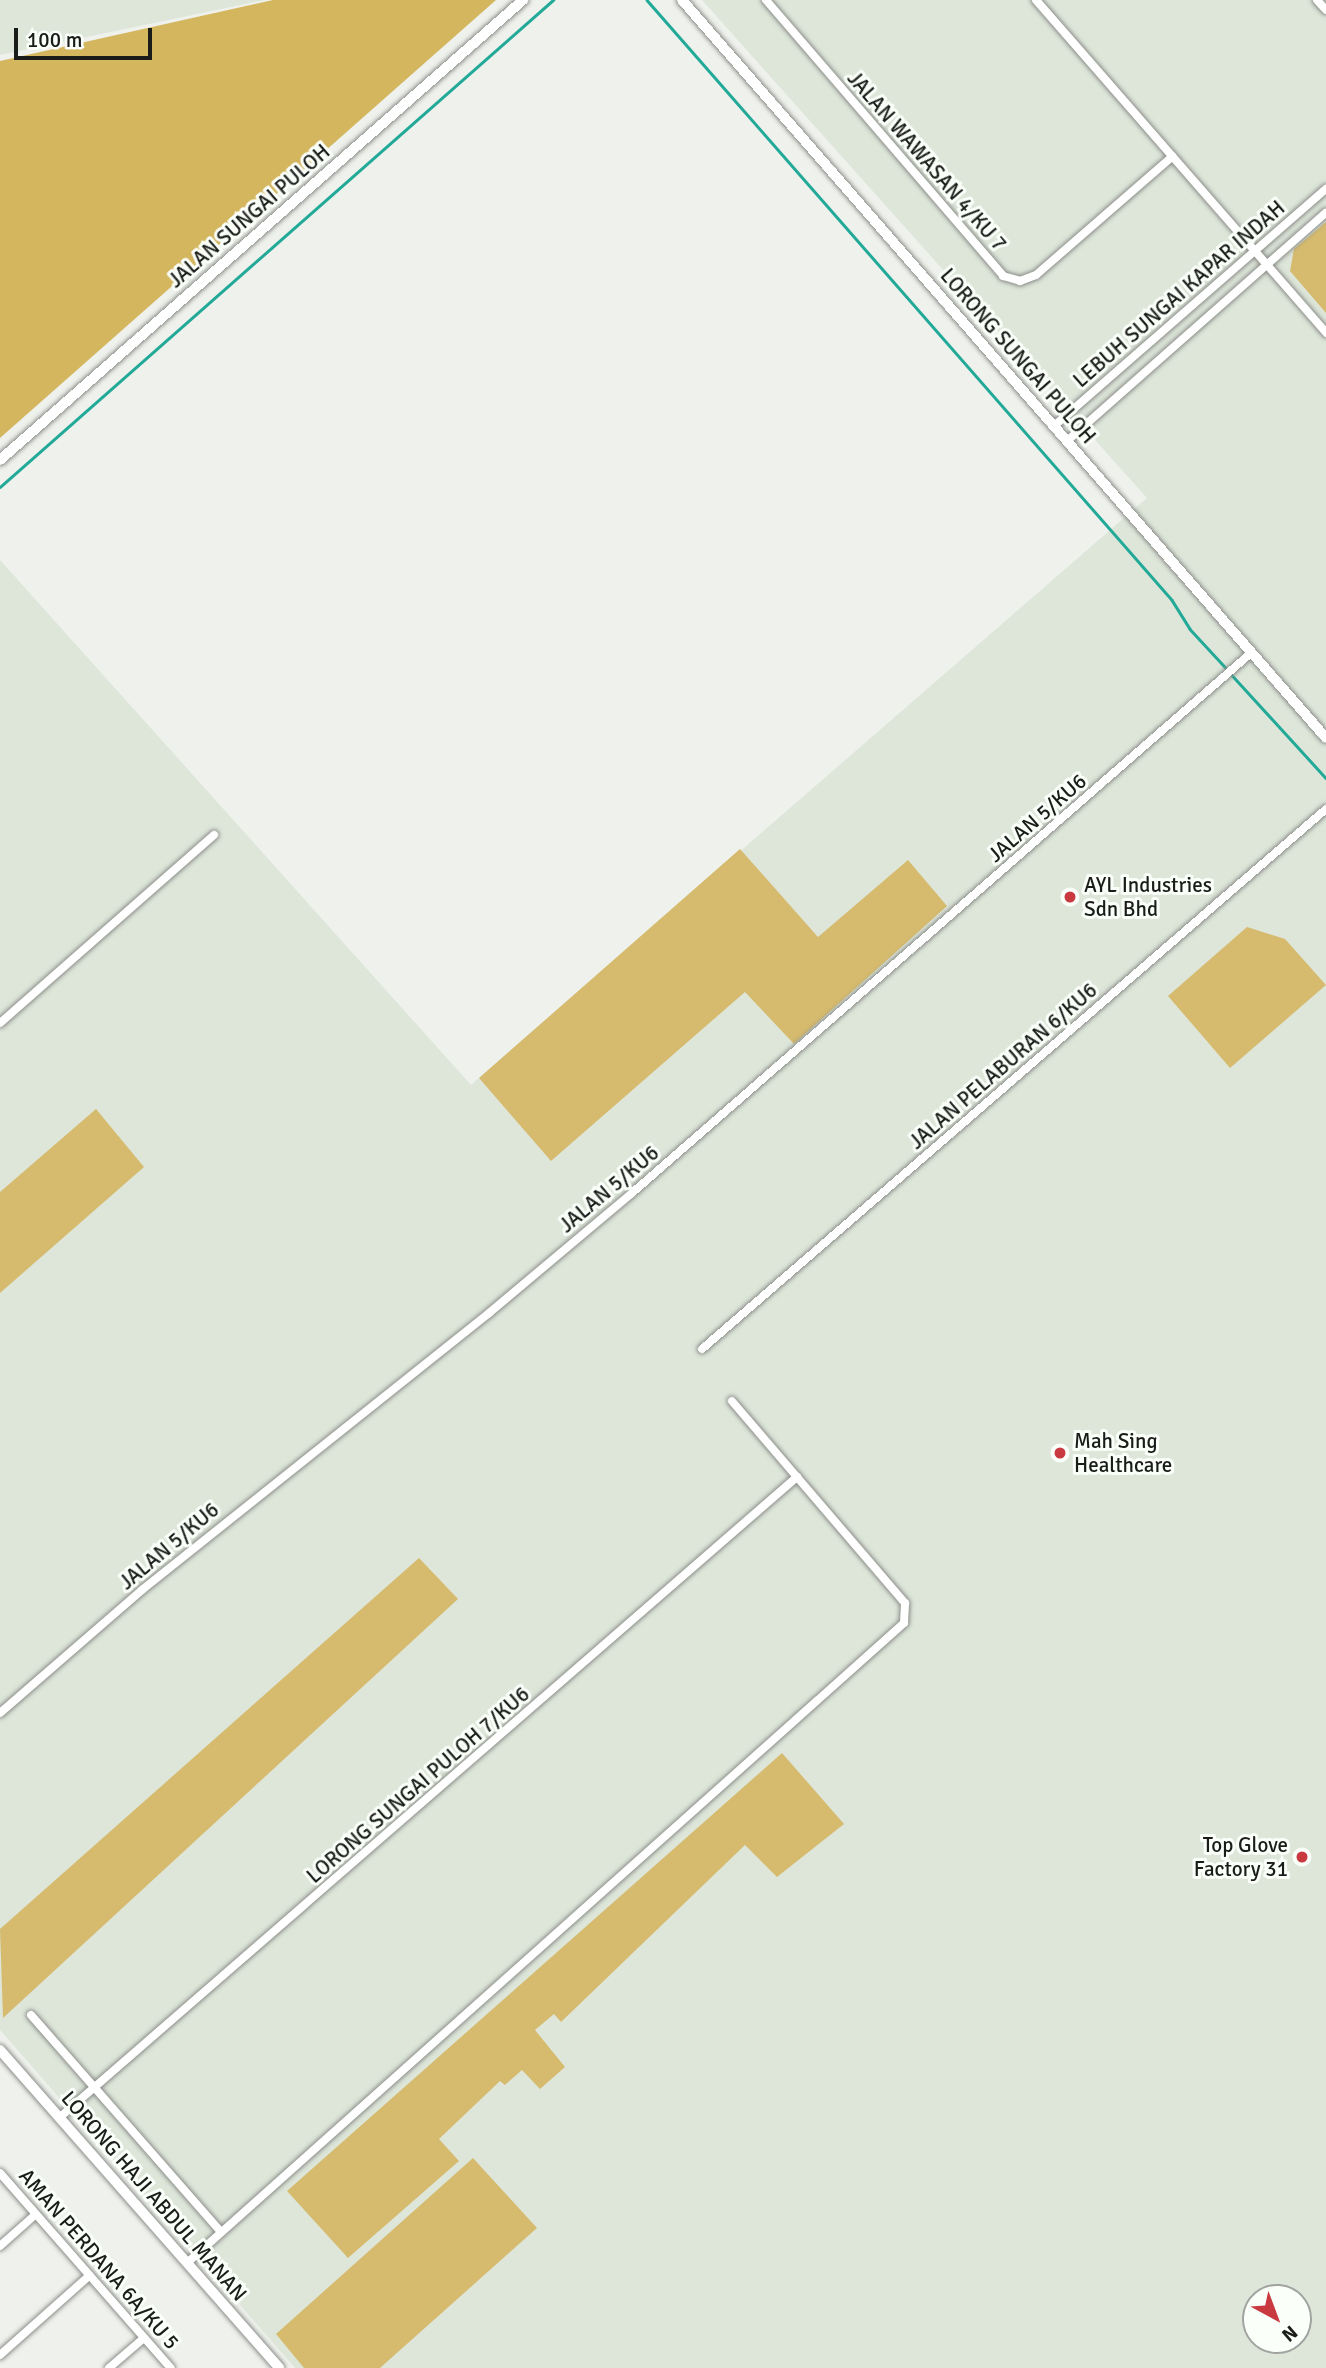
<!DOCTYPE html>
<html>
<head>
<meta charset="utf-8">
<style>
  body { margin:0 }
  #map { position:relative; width:1326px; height:2368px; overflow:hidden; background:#eef1ec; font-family:Signika,sans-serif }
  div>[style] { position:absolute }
  .built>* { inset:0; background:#dee6da }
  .green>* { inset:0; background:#d6bb6e }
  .forest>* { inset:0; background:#d4b65f }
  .stream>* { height:2.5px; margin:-1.25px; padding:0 1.25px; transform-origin:1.25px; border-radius:1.25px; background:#22a997 }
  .roads { filter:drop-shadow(0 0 2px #8c8f8a) drop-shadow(0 0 2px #8c8f8a) }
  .minor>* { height:8px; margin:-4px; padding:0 4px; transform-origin:4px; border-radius:4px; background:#fff }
  .tertiary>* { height:10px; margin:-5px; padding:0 5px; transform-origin:5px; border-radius:5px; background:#fff }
  .dots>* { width:19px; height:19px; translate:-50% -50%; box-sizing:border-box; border:4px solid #fbfff9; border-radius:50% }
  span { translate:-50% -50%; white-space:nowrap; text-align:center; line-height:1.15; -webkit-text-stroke:6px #fbfff9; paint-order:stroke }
  .street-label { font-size:21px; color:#1a1c1a }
  .poi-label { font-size:21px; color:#1a1c1a }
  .left { translate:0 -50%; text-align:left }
  .right { translate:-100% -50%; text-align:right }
  .north { position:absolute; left:1242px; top:2284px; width:70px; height:70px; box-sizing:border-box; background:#fbfff9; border:2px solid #a1a4a0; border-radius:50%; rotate:139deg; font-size:19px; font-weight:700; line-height:28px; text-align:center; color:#1a1c1a }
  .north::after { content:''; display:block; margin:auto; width:24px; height:32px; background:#c93a40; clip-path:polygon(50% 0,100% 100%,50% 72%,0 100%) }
  .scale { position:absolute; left:14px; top:28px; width:138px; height:32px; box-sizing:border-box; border:4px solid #1a1c1a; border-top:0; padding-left:9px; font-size:21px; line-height:24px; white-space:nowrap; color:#1a1c1a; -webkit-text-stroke:5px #fbfff9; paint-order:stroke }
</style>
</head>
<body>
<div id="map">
  <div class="built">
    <div style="clip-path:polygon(0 0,265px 0,0 55px)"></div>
    <div style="clip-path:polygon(evenodd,702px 0,1326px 0,1326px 2368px,295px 2368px,0 2030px,0 560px,471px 1085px,1147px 498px,702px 0,1256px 2298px,1298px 2298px,1298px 2340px,1256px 2340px,1256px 2298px)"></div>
  </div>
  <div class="green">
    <div style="clip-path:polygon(1326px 222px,1326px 313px,1290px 271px,1294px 249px)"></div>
    <div style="clip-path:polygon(740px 849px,818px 937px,908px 860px,947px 906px,794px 1044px,745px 992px,551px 1161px,479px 1078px)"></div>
    <div style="clip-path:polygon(1247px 927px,1285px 939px,1326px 985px,1230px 1068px,1168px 996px)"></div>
    <div style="clip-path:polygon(96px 1109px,144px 1167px,0 1293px,0 1192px)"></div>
    <div style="clip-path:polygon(419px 1558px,458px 1599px,3px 2018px,0 1929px)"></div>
    <div style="clip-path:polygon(782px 1753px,844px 1824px,777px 1877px,745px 1845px,561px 2022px,554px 2014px,535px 2030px,565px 2067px,540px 2089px,522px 2070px,505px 2085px,500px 2081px,439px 2139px,459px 2161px,348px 2258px,287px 2191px)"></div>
    <div style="clip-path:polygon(473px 2158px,537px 2228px,380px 2368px,304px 2368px,276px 2334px)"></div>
  </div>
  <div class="forest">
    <div style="clip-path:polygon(273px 0,496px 0,0 438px,0 61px)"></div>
  </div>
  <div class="stream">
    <div style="left:647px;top:0;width:797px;rotate:48.81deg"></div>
    <div style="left:1172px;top:600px;width:34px;rotate:58deg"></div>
    <div style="left:1190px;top:629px;width:54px;rotate:47.2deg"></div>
    <div style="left:0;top:487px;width:737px;rotate:-41.37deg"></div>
    <div style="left:1231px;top:674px;width:141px;rotate:47.6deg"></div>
  </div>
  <div class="roads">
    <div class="minor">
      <div style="left:766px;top:0;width:364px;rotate:49.3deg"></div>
      <div style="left:1003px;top:276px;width:18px;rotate:16deg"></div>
      <div style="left:1020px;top:281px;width:17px;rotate:-21deg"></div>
      <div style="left:1036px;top:275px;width:181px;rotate:-41deg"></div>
      <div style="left:1036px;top:0;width:442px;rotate:48.9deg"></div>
      <div style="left:1317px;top:0;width:13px;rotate:48deg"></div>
      <div style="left:1054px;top:426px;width:361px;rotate:-41.1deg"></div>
      <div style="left:1067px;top:441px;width:345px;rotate:-41.4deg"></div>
      <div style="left:0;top:1023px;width:285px;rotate:-41.3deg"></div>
      <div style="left:702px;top:1349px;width:825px;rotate:-40.87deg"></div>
      <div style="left:0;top:1713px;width:188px;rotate:-40.9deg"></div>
      <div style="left:142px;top:1590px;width:444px;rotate:-38.6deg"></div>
      <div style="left:489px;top:1313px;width:187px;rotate:-40deg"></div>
      <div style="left:632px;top:1193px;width:821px;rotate:-41.1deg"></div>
      <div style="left:31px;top:2015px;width:288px;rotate:48.8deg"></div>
      <div style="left:59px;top:2118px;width:978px;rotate:-40.98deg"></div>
      <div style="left:0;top:2173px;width:259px;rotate:48.8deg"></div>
      <div style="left:0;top:2246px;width:48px;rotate:-41.6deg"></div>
      <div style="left:187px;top:2263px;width:961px;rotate:-41.75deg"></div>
      <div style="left:904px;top:1623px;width:20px;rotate:-87deg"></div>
      <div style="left:905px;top:1603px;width:266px;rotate:-130.6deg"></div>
      <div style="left:0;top:2355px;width:120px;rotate:-41.6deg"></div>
      <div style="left:109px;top:2368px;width:46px;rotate:-40.6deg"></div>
    </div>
    <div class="tertiary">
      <div style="left:682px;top:0;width:979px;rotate:48.89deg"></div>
      <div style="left:0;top:460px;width:697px;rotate:-41.33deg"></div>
      <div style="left:0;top:2050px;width:423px;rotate:48.7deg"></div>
    </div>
  </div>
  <div class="dots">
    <div style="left:1070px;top:897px;background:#c93a40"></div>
    <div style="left:1060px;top:1453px;background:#c93a40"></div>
    <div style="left:1302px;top:1857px;background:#c93a40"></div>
  </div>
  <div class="street-label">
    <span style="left:927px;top:161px;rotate:49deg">JALAN WAWASAN 4/KU 7</span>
    <span style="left:249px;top:216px;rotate:-41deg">JALAN SUNGAI PULOH</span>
    <span style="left:1179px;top:294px;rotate:-41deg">LEBUH SUNGAI KAPAR INDAH</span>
    <span style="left:1018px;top:356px;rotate:49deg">LORONG SUNGAI PULOH</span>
    <span style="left:1037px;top:818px;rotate:-41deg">JALAN 5/KU6</span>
    <span style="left:1003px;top:1066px;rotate:-41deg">JALAN PELABURAN 6/KU6</span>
    <span style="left:609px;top:1189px;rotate:-40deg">JALAN 5/KU6</span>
    <span style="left:169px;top:1546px;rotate:-40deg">JALAN 5/KU6</span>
    <span style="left:418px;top:1785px;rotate:-41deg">LORONG SUNGAI PULOH 7/KU6</span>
    <span style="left:154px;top:2196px;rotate:49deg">LORONG HAJI ABDUL MANAN</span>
    <span style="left:99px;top:2259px;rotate:49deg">AMAN PERDANA 6A/KU 5</span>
  </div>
  <div class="poi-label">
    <span class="left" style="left:1084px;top:897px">AYL Industries<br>Sdn Bhd</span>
    <span class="left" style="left:1074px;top:1453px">Mah Sing<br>Healthcare</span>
    <span class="right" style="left:1288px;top:1857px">Top Glove<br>Factory 31</span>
  </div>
  <div class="north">N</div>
  <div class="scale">100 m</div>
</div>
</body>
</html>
